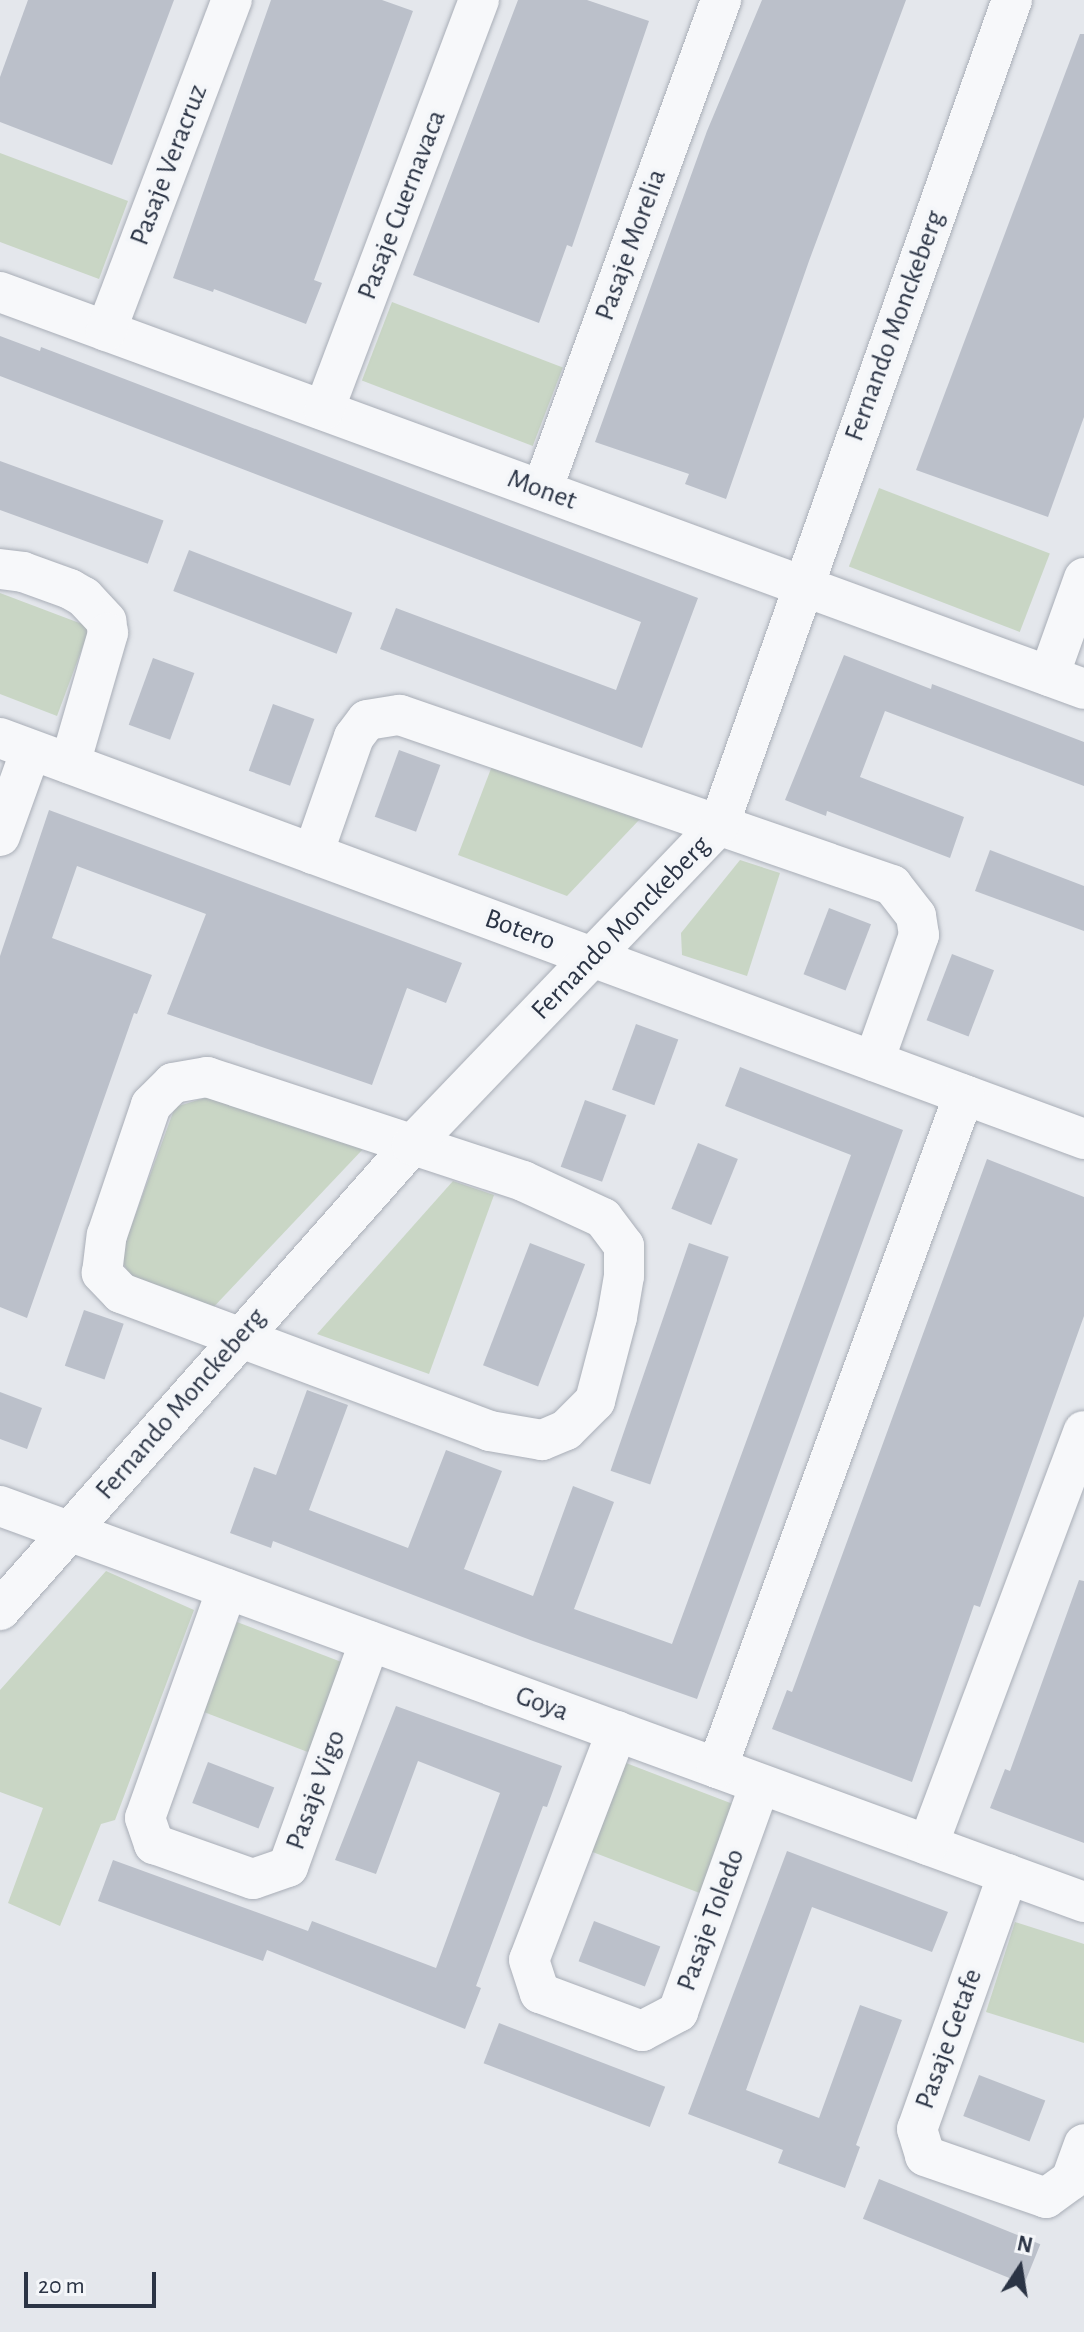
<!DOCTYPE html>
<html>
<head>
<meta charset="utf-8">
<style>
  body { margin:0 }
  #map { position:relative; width:1084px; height:2332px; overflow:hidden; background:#e4e7ec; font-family:"Alegreya Sans",sans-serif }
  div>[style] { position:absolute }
  .green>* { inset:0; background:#c9d6c5; transform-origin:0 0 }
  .building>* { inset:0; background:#bbc0ca; transform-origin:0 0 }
  .roads { filter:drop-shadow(0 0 2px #a9aeb7) drop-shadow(0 0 2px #a9aeb7) }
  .minor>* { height:40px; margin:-20px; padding:0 20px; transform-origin:20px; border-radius:20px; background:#f7f8fa }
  span { translate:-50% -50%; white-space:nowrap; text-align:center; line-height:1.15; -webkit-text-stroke:8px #f4f6f9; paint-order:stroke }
  .street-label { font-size:28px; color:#2b3445 }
  .north { position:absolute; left:980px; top:2228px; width:80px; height:80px; -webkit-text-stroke:6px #f4f6f9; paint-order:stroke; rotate:12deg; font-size:22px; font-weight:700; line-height:32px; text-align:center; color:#2b3445 }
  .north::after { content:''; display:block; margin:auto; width:28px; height:36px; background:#2b3445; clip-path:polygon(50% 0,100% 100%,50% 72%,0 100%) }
  .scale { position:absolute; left:24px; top:2272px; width:132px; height:36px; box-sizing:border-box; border:4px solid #2b3445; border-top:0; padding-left:10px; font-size:24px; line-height:28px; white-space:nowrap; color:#2b3445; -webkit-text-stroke:6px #f4f6f9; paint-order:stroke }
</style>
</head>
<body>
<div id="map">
  <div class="green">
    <div style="clip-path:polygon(0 153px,128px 201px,99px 279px,0 242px)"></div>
    <div style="left:392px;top:302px;width:183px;height:84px;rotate:21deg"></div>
    <div style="left:879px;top:488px;width:183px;height:84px;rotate:21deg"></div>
    <div style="clip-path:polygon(0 593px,90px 627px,57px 716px,0 694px)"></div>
    <div style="clip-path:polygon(492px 766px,640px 819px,567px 896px,458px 855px)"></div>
    <div style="clip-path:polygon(740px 860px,780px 873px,747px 976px,682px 955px,681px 933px)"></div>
    <div style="clip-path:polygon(211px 1096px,364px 1148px,208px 1313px,132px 1279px,120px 1257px,175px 1107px)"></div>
    <div style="clip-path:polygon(453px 1181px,494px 1195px,429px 1374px,317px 1334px)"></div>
    <div style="clip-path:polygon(106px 1571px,194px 1610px,115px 1820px,101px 1824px,60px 1926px,8px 1903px,43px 1808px,0 1792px,0 1690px)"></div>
    <div style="left:237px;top:1622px;width:116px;height:96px;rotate:21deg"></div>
    <div style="left:626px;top:1763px;width:116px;height:95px;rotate:21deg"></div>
    <div style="clip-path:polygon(1015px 1922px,1084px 1944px,1084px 2043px,986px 2012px)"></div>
  </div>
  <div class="building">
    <div style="clip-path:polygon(28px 0,174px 0,112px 165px,0 122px,0 77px)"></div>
    <div style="clip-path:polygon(271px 0,382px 0,413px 11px,314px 280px,322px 283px,306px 324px,214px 289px,213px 292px,173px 278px)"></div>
    <div style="clip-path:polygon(518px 0,587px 0,649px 21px,572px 247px,567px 245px,539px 323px,413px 275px)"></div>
    <div style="clip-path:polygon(762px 0,906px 0,809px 261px,726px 499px,685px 484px,689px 474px,595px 442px,707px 131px)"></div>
    <div style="clip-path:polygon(1080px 34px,1084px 34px,1084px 417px,1048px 517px,916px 470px)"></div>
    <div style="clip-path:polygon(0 336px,40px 351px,41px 347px,698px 598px,642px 748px,380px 649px,396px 608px,616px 690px,641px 622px,0 376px)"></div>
    <div style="left:0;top:461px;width:174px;height:46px;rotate:20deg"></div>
    <div style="left:189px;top:550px;width:175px;height:44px;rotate:21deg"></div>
    <div style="clip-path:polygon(844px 655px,931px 689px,932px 684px,1084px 742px,1084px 786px,885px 711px,860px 777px,964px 817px,950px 858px,827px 811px,826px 816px,785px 800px)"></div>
    <div style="left:153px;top:658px;width:44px;height:71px;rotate:20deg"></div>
    <div style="left:273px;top:704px;width:44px;height:71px;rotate:20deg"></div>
    <div style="left:399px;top:750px;width:44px;height:71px;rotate:20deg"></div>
    <div style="clip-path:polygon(49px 810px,462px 963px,446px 1003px,407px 988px,372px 1085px,167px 1014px,206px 914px,77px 866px,52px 938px,152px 975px,137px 1014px,134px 1013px,27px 1318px,0 1307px,0 956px)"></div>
    <div style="clip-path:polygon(990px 850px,1084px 886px,1084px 931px,975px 891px)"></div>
    <div style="left:829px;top:908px;width:45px;height:71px;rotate:21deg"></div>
    <div style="left:952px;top:954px;width:45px;height:71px;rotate:21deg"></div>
    <div style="left:636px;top:1024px;width:45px;height:70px;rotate:20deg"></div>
    <div style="clip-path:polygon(740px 1067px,903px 1130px,697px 1699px,533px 1641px,273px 1541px,271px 1548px,230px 1533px,254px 1467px,276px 1475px,307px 1390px,348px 1405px,309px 1510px,408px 1548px,446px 1450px,502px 1471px,464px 1569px,533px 1596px,573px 1486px,614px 1502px,574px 1609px,672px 1644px,851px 1155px,725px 1106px)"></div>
    <div style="left:585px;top:1100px;width:44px;height:71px;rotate:20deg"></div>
    <div style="left:698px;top:1143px;width:43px;height:71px;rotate:22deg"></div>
    <div style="clip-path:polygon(987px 1159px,1084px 1197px,1084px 1316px,980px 1607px,974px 1605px,912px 1782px,772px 1729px,787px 1690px,792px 1692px)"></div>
    <div style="left:530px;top:1243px;width:59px;height:131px;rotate:21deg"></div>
    <div style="left:689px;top:1243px;width:42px;height:241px;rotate:19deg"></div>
    <div style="left:84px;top:1310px;width:42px;height:59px;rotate:19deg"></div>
    <div style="clip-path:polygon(0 1392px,42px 1408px,27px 1449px,0 1439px)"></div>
    <div style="clip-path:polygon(1079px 1580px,1084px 1581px,1084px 1843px,990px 1808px,1005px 1769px,1010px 1771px)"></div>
    <div style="clip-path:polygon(396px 1706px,562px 1766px,547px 1807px,543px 1806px,476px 1986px,481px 1988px,465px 2029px,267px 1950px,263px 1961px,98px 1901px,113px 1860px,308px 1931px,312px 1921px,436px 1968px,500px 1793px,418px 1761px,376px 1874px,335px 1860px)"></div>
    <div style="left:208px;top:1762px;width:71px;height:44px;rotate:21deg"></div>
    <div style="clip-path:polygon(787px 1851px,948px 1912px,932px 1952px,812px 1907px,746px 2090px,819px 2118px,860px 2005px,902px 2020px,856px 2145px,860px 2147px,845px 2188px,778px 2163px,783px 2150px,688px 2114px)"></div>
    <div style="left:594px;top:1921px;width:71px;height:43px;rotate:21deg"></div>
    <div style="left:499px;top:2023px;width:178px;height:43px;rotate:21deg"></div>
    <div style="left:979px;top:2075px;width:71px;height:44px;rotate:21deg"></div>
    <div style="left:879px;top:2179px;width:174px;height:43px;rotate:22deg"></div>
  </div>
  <div class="roads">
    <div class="minor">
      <div style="left:0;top:292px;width:1154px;rotate:20.11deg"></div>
      <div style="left:106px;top:331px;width:354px;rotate:-69.2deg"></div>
      <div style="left:324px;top:410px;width:438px;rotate:-69.3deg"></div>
      <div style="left:542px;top:490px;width:522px;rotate:-69.93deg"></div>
      <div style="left:0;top:569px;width:23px;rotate:7deg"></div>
      <div style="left:23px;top:572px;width:50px;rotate:19.9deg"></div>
      <div style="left:70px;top:589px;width:16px;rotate:30deg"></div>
      <div style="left:84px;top:597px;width:33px;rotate:47deg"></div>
      <div style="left:106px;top:621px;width:12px;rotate:81deg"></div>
      <div style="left:108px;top:633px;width:136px;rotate:106.2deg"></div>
      <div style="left:1049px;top:676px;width:104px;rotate:-70.3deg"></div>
      <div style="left:0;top:738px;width:1156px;rotate:20.3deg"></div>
      <div style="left:0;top:836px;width:91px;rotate:-70.2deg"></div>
      <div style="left:313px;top:854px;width:124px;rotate:-70.7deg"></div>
      <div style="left:354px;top:737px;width:21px;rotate:-53deg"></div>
      <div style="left:367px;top:720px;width:33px;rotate:-9deg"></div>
      <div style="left:400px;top:715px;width:521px;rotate:19.06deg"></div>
      <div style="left:892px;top:885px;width:39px;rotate:52deg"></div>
      <div style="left:916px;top:916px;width:19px;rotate:81deg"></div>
      <div style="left:919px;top:935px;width:134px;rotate:109.7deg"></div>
      <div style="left:207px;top:1077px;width:333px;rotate:18.2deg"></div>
      <div style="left:523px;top:1181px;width:88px;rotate:24.8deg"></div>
      <div style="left:603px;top:1218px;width:35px;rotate:53deg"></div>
      <div style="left:624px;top:1246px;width:30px;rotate:90deg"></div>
      <div style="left:624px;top:1276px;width:42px;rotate:99.7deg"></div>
      <div style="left:617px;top:1317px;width:87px;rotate:104.7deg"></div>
      <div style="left:595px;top:1401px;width:41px;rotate:135deg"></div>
      <div style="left:566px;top:1430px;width:26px;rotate:157deg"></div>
      <div style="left:542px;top:1440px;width:53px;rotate:-170.2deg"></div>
      <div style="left:490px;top:1431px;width:394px;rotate:-159.5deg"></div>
      <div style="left:121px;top:1293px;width:28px;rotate:-134deg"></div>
      <div style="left:102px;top:1273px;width:38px;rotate:-83deg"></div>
      <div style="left:107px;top:1235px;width:137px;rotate:-71.3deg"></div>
      <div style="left:151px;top:1105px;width:31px;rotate:-45deg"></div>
      <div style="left:173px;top:1083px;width:35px;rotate:-10deg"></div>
      <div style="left:0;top:1506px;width:1154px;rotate:20.07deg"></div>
      <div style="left:227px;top:1589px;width:243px;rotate:109.7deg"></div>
      <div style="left:145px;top:1818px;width:28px;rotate:71deg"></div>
      <div style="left:154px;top:1844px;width:105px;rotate:19.5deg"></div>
      <div style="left:253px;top:1879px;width:37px;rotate:-19deg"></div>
      <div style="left:288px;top:1867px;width:240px;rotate:-70.1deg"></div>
      <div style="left:0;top:1610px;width:621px;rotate:-48.46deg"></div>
      <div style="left:412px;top:1145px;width:443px;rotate:-46.2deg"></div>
      <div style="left:719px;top:825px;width:875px;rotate:-70.45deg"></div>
      <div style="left:617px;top:1731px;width:245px;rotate:111deg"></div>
      <div style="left:529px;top:1960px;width:35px;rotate:72deg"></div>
      <div style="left:540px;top:1993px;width:109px;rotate:20.4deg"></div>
      <div style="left:642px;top:2031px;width:41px;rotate:-27.8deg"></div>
      <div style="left:678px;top:2012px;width:242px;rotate:-70.2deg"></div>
      <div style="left:717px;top:1768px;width:717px;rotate:-69.85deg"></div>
      <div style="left:928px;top:1845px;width:442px;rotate:-69.4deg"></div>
      <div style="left:1008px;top:1874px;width:271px;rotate:109.6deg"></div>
      <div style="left:917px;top:2129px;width:28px;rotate:73deg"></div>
      <div style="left:925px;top:2156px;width:128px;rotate:19.1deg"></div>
      <div style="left:1046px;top:2198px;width:31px;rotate:-36deg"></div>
      <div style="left:1071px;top:2180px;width:38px;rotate:-70deg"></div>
    </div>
  </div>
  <div class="street-label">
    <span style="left:169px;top:165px;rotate:-69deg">Pasaje Veracruz</span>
    <span style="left:402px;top:205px;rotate:-69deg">Pasaje Cuernavaca</span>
    <span style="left:631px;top:245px;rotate:-70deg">Pasaje Morelia</span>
    <span style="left:895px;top:326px;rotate:-70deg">Fernando Monckeberg</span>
    <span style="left:542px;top:490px;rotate:20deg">Monet</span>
    <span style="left:621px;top:928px;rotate:-46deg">Fernando Monckeberg</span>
    <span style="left:520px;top:930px;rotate:20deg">Botero</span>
    <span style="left:181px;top:1404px;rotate:-49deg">Fernando Monckeberg</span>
    <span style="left:542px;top:1704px;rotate:20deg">Goya</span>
    <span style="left:316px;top:1790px;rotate:-70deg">Pasaje Vigo</span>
    <span style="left:711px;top:1920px;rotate:-70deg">Pasaje Toledo</span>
    <span style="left:949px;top:2039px;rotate:-70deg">Pasaje Getafe</span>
  </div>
  <div class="north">N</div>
  <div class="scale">20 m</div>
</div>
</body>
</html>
